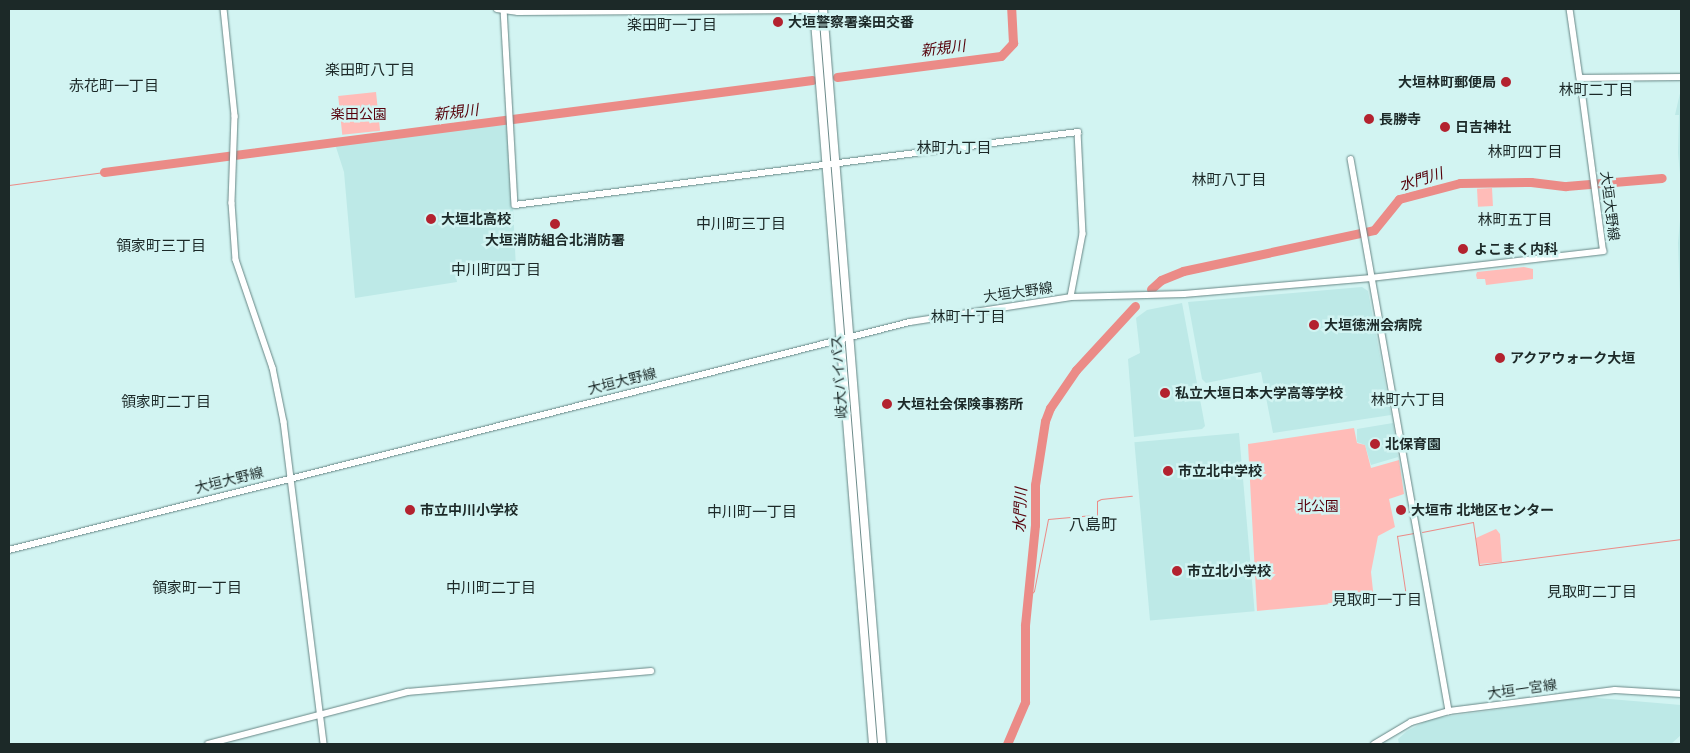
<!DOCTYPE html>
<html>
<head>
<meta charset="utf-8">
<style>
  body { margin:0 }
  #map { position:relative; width:1690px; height:753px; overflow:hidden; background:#d2f4f2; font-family:Raleway,"Noto Sans JP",sans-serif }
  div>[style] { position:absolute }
  .built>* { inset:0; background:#bde9e7; transform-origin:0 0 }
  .green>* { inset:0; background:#ffbcb8; transform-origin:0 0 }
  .stream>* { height:1px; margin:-0.5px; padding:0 0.5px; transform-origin:0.5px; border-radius:0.5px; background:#eb8b87 }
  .river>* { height:9px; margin:-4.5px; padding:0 4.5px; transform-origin:4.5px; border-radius:4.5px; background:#eb8b87 }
  .roads { filter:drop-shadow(0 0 1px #678685) drop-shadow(0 0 1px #678685) }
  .secondary>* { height:5.5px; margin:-2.75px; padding:0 2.75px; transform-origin:2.75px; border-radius:2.75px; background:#fff }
  .primary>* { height:6px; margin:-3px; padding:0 3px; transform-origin:3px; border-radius:3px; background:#fff }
  .highway>* { height:8px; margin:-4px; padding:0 4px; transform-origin:4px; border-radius:4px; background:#fff }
  .dots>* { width:14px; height:14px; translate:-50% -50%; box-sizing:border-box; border:2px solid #d2f4f2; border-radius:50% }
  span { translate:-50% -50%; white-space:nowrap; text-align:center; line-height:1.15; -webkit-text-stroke:5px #d2f4f2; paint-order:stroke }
  .poi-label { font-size:14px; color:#1c2928; font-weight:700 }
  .left { translate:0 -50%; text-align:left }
  .right { translate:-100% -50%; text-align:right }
  .park-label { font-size:14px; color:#58000c }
  .street-label { font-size:14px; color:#1c2928 }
  .neighbourhood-label { font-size:15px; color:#1c2928 }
  .water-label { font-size:15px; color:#56000a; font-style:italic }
  .quarter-label { font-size:16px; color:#1c2928 }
  .frame { position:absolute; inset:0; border:10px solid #1c2928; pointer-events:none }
</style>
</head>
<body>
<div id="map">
  <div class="built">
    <div style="clip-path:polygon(1681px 89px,1681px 185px,1678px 153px,1679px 115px,1675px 115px)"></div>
    <div style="clip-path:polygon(509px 123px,516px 269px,454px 266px,457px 282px,355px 298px,344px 172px,335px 144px)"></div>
    <div style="clip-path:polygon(1681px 209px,1681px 321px,1678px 243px)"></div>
    <div style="clip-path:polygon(1362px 287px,1368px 291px,1391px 415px,1273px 433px,1261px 372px,1206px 383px,1202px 379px,1188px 302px)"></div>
    <div style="clip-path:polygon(1182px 303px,1205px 426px,1202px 429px,1134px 437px,1128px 359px,1140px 353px,1136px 318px,1147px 310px)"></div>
    <div style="clip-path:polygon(1393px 423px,1398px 457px,1371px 465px,1365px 445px,1357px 442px,1357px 429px)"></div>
    <div style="left:1239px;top:433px;width:179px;height:105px;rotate:85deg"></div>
    <div style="clip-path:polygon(1586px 697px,1681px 705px,1681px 735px,1671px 744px,1399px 744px,1398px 739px,1407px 731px,1430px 719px)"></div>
  </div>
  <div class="green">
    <div style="left:376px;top:92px;width:39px;height:38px;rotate:84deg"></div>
    <div style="left:1492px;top:188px;width:18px;height:15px;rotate:87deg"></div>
    <div style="clip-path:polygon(1524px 267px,1533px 269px,1533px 279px,1486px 285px,1485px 279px,1477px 279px,1476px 275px,1477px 272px)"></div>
    <div style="clip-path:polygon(1354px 428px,1357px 443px,1365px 445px,1371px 468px,1399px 460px,1404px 494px,1389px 499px,1395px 527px,1378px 536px,1371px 572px,1374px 600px,1257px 611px,1248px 444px)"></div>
    <div style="clip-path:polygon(1496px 529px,1500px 534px,1502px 562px,1479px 564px,1476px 538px)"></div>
  </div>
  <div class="stream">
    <div style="left:9px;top:185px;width:96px;rotate:-7.8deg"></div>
    <div style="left:1097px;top:515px;width:14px;rotate:-90deg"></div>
    <div style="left:1097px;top:501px;width:4px;rotate:-27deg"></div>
    <div style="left:1101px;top:499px;width:31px;rotate:-6deg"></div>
    <div style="left:1422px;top:532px;width:52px;rotate:-11.1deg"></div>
    <div style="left:1473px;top:522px;width:43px;rotate:82.1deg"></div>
    <div style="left:1479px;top:565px;width:204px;rotate:-7.3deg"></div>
    <div style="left:1029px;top:596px;width:7px;rotate:-45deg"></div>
    <div style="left:1034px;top:591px;width:73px;rotate:-79deg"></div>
    <div style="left:1048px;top:519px;width:45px;rotate:-5.1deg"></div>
    <div style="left:1406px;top:596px;width:61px;rotate:-98.5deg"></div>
    <div style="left:1397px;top:536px;width:17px;rotate:-10deg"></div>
  </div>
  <div class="river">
    <div style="left:837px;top:77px;width:165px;rotate:-7.3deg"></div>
    <div style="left:1001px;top:56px;width:18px;rotate:-47deg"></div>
    <div style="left:1013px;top:43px;width:34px;rotate:-93deg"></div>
    <div style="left:104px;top:172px;width:714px;rotate:-7.4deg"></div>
    <div style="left:1151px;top:289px;width:13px;rotate:-42deg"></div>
    <div style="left:1161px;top:280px;width:24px;rotate:-22deg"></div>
    <div style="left:1183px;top:271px;width:195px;rotate:-12.1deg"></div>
    <div style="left:1374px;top:230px;width:40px;rotate:-51deg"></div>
    <div style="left:1399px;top:199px;width:63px;rotate:-14.7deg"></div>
    <div style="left:1460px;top:183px;width:71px;rotate:-0.8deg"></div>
    <div style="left:1531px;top:182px;width:35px;rotate:7deg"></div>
    <div style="left:1566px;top:186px;width:96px;rotate:-4.8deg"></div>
    <div style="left:1007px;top:744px;width:46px;rotate:-66.8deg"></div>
    <div style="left:1025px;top:702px;width:77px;rotate:-90deg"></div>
    <div style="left:1025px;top:625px;width:100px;rotate:-84.3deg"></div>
    <div style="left:1035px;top:525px;width:40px;rotate:-90deg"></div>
    <div style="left:1035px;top:485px;width:65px;rotate:-81.1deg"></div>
    <div style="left:1045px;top:421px;width:14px;rotate:-69deg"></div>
    <div style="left:1050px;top:408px;width:46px;rotate:-55.6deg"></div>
    <div style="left:1076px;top:370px;width:87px;rotate:-47.3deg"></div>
  </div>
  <div class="roads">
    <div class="secondary">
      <div style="left:224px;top:9px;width:108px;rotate:84.1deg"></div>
      <div style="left:235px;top:116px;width:87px;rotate:92deg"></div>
      <div style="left:232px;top:203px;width:57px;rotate:86deg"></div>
      <div style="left:236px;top:260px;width:114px;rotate:71.1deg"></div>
      <div style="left:273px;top:368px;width:55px;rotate:78.5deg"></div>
      <div style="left:284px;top:422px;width:324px;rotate:82.9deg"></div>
      <div style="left:497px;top:9px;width:21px;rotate:8deg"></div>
      <div style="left:518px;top:12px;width:296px;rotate:-0.4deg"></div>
      <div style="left:504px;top:9px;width:196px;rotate:86.8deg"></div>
      <div style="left:515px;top:205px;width:568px;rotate:-7.39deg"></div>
      <div style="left:1078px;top:132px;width:102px;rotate:87.2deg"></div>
      <div style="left:1083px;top:234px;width:64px;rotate:100.8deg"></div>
      <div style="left:1570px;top:9px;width:70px;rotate:81.8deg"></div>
      <div style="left:1351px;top:159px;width:561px;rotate:79.93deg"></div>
      <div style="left:9px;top:550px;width:929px;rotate:-14.2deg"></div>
      <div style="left:910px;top:322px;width:163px;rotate:-8.8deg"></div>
      <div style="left:1071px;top:297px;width:113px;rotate:-1.5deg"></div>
      <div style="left:1184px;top:294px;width:188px;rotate:-4.9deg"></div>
      <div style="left:1371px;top:278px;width:234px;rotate:-6.6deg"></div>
      <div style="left:1603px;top:251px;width:175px;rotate:-97.6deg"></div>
      <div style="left:1580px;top:78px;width:100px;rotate:-0.6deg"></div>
      <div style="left:208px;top:744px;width:206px;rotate:-14.6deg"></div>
      <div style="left:407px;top:692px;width:245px;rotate:-4.9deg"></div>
    </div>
    <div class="primary">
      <div style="left:1374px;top:744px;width:43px;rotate:-30.7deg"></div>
      <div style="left:1411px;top:722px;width:40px;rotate:-16deg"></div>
      <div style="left:1449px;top:711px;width:167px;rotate:-7.2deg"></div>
      <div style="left:1615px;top:690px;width:66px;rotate:3.5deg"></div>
    </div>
    <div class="highway">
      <div style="left:814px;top:9px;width:737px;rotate:85.41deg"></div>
      <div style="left:823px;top:9px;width:737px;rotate:85.41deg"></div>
    </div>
  </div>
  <div class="dots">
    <div style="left:778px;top:22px;background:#b3222f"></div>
    <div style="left:1506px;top:82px;background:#b3222f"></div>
    <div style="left:1369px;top:119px;background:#b3222f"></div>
    <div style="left:1445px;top:127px;background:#b3222f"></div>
    <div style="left:431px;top:219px;background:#b3222f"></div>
    <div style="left:555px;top:224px;background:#b3222f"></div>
    <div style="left:1463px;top:249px;background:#b3222f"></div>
    <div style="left:1314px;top:325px;background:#b3222f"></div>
    <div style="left:1500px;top:358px;background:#b3222f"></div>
    <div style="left:1165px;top:393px;background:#b3222f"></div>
    <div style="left:887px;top:404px;background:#b3222f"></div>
    <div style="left:1375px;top:444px;background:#b3222f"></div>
    <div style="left:1168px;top:471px;background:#b3222f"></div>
    <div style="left:410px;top:510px;background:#b3222f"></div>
    <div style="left:1401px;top:510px;background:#b3222f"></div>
    <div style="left:1177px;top:571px;background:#b3222f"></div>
  </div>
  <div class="poi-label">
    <span class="left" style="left:788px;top:22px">大垣警察署楽田交番</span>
    <span class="right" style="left:1496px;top:82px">大垣林町郵便局</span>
    <span class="left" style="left:1379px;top:119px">長勝寺</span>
    <span class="left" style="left:1455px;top:127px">日吉神社</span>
    <span class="left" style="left:441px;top:219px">大垣北高校</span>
    <span style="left:555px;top:240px">大垣消防組合北消防署</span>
    <span class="left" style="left:1474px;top:249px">よこまく内科</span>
    <span class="left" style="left:1324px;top:325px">大垣徳洲会病院</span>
    <span class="left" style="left:1510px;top:358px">アクアウォーク大垣</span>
    <span class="left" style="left:1175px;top:393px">私立大垣日本大学高等学校</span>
    <span class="left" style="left:897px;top:404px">大垣社会保険事務所</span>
    <span class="left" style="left:1385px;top:444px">北保育園</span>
    <span class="left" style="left:1178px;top:471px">市立北中学校</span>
    <span class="left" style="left:420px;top:510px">市立中川小学校</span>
    <span class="left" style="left:1411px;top:510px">大垣市 北地区センター</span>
    <span class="left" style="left:1187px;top:571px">市立北小学校</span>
  </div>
  <div class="park-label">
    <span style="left:359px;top:114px">楽田公園</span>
    <span style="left:1318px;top:506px">北公園</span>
  </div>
  <div class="street-label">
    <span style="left:1610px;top:206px;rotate:83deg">大垣大野線</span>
    <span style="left:1018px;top:292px;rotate:-8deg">大垣大野線</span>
    <span style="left:839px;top:377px;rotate:-94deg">岐大バイパス</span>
    <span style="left:622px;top:381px;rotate:-14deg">大垣大野線</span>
    <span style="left:229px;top:480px;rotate:-14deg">大垣大野線</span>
    <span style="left:1522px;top:689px;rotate:-8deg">大垣一宮線</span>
  </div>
  <div class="neighbourhood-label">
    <span style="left:672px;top:26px">楽田町一丁目</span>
    <span style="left:370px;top:71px">楽田町八丁目</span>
    <span style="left:114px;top:87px">赤花町一丁目</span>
    <span style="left:1596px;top:91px">林町二丁目</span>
    <span style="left:954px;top:149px">林町九丁目</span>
    <span style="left:1525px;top:153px">林町四丁目</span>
    <span style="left:1229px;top:181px">林町八丁目</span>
    <span style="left:1515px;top:221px">林町五丁目</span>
    <span style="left:741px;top:225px">中川町三丁目</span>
    <span style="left:161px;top:247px">領家町三丁目</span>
    <span style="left:496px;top:271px">中川町四丁目</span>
    <span style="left:968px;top:318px">林町十丁目</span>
    <span style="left:1408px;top:401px">林町六丁目</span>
    <span style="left:166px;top:403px">領家町二丁目</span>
    <span style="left:752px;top:513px">中川町一丁目</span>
    <span style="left:197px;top:589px">領家町一丁目</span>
    <span style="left:491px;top:589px">中川町二丁目</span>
    <span style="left:1592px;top:593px">見取町二丁目</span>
    <span style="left:1377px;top:601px">見取町一丁目</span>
  </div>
  <div class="water-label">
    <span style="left:943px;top:49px;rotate:-7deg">新規川</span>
    <span style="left:456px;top:113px;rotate:-7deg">新規川</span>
    <span style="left:1421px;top:180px;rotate:-17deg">水門川</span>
    <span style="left:1021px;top:510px;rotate:-88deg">水門川</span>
  </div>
  <div class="quarter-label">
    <span style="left:1093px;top:525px">八島町</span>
  </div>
  <div class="frame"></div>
</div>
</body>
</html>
